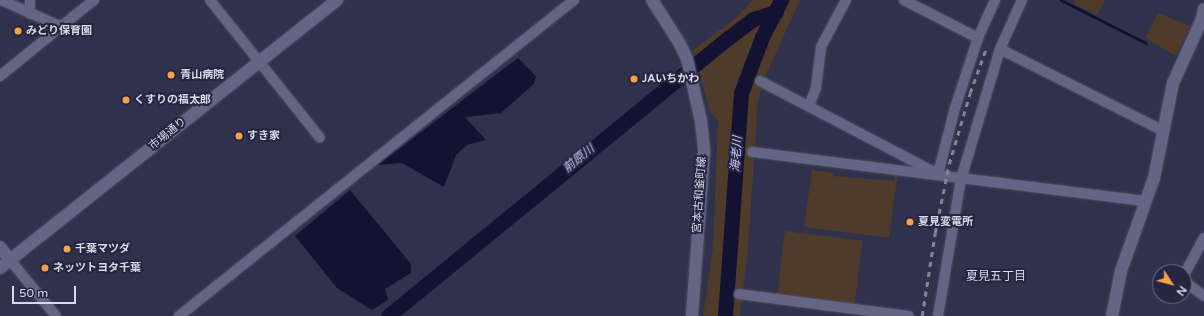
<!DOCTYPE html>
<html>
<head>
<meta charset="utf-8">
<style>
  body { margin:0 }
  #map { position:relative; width:1204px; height:316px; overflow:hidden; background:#30314c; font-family:"Varela Round","Noto Sans JP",sans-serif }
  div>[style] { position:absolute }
  .green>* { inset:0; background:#4f3b29; transform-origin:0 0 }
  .water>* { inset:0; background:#141232 }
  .stream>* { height:2.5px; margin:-1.25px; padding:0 1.25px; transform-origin:1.25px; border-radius:1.25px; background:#141232 }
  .river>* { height:15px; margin:-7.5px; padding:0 7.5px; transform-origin:7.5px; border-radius:7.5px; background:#141232 }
  .roads { filter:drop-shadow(0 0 1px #4e4e65) drop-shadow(0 0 1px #4e4e65) }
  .street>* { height:10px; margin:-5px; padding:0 5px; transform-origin:5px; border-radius:5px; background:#646584 }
  .secondary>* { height:12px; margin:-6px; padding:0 6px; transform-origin:6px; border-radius:6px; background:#646584 }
  .rail>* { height:2.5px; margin-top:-1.25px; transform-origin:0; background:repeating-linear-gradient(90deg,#84859b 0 5px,transparent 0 10px) }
  .dots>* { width:11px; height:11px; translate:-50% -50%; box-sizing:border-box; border:2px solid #262641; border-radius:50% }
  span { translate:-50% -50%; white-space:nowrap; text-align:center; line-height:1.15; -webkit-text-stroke:4px #262641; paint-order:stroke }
  .poi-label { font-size:11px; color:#d8d9ea; font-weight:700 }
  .left { translate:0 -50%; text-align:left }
  .street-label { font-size:11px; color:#d8d9ea }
  .water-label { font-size:12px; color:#c2c5f9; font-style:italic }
  .neighbourhood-label { font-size:12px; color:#d8d9ea }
  .north { position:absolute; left:1152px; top:264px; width:40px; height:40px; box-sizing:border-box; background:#262641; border:1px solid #6d6e85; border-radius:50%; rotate:126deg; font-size:11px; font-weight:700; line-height:16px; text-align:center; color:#d8d9ea }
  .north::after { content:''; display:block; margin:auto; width:14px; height:18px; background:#f8a14a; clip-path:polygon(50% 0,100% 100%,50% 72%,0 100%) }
  .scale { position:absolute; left:12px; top:286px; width:64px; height:18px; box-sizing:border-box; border:2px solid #d8d9ea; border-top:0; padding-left:5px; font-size:12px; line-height:14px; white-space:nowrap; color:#d8d9ea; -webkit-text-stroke:3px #262641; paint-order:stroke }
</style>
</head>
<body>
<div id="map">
  <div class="green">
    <div style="clip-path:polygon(753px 0,800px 0,766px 75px,758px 100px,748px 248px,740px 316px,703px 316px,713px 248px,718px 120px,710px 112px,693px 50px,736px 18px)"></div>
    <div style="clip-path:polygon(1076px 0,1105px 0,1097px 15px,1074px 4px)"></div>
    <div style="clip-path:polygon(1158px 13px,1190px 26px,1176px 56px,1145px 38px)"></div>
    <div style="clip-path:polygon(812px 170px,833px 173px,833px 176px,894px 181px,895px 172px,898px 172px,889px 238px,804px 227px)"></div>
    <div style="left:785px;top:231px;width:78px;height:64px;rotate:7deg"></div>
  </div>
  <div class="water">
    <div style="clip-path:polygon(518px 58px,536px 76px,534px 84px,501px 113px,465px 117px,486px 140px,467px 145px,456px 155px,444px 187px,402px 163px,378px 165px)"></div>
    <div style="clip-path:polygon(350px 190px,411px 264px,411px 273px,385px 289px,388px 300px,372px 310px,337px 288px,295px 236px)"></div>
  </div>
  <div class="stream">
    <div style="left:1061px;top:0;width:95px;rotate:26.8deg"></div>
  </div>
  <div class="river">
    <div style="left:388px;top:316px;width:439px;rotate:-39.3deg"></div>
    <div style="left:728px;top:38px;width:31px;rotate:-37deg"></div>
    <div style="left:753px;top:19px;width:24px;rotate:-17deg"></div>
    <div style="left:725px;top:316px;width:224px;rotate:-85.9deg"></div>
    <div style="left:741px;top:93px;width:60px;rotate:-69.4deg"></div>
    <div style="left:762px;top:37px;width:42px;rotate:-62.8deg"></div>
  </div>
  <div class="roads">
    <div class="street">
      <div style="left:1px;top:0;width:67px;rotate:23.9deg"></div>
      <div style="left:210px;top:0;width:176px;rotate:51.4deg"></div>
      <div style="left:904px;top:0;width:83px;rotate:27.2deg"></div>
      <div style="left:30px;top:14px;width:14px;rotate:-90deg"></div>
      <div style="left:1000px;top:49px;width:183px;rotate:26.6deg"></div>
      <div style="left:0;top:76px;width:121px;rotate:-39deg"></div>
      <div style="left:760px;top:81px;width:201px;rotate:27.6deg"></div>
      <div style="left:938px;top:174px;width:68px;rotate:-75.6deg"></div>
      <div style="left:955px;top:108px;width:74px;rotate:-71.8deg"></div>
      <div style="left:978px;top:38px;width:42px;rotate:-65.9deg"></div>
      <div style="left:809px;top:106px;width:19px;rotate:-69deg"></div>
      <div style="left:816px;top:88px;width:41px;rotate:-83deg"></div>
      <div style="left:821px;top:47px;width:53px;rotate:-62deg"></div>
      <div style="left:752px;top:152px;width:397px;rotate:7.1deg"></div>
      <div style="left:10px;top:260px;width:72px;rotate:50.6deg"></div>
      <div style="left:1184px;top:275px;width:42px;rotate:-61.6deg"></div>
      <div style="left:1184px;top:281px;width:25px;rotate:37deg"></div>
      <div style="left:739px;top:294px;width:171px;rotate:7.4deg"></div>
      <div style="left:179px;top:316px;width:506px;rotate:-38.66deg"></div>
      <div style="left:938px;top:316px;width:139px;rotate:-80.5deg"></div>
      <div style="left:961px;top:179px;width:136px;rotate:-73.3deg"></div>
      <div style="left:1000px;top:49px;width:54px;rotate:-65.8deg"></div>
    </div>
    <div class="secondary">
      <div style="left:652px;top:0;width:52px;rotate:57.5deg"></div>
      <div style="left:680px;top:44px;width:17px;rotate:65deg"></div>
      <div style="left:687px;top:59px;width:64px;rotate:77.3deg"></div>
      <div style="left:701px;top:121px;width:31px;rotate:84deg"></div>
      <div style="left:704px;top:152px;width:164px;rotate:94.2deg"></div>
      <div style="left:0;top:247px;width:16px;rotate:52deg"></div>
      <div style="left:0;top:268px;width:431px;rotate:-38.5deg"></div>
      <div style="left:1112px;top:316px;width:46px;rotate:-78.7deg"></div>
      <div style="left:1121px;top:271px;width:99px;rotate:-70.5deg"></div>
      <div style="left:1154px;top:178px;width:97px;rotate:-78.7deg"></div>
      <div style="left:1173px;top:83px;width:70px;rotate:-65.6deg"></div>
      <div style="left:1202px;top:19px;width:10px;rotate:-79deg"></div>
    </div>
  </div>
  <div class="rail">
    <div style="left:922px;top:316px;width:84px;rotate:-81.1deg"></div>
    <div style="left:935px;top:233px;width:70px;rotate:-78.5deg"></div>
    <div style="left:949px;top:164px;width:74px;rotate:-73.5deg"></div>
    <div style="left:970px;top:93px;width:50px;rotate:-70.1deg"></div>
  </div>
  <div class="dots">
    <div style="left:18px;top:31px;background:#f8a14a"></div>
    <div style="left:171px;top:75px;background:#f8a14a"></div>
    <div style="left:634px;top:79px;background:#f8a14a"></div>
    <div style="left:126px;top:100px;background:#f8a14a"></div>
    <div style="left:239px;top:136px;background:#f8a14a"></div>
    <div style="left:910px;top:222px;background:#f8a14a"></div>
    <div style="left:67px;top:249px;background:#f8a14a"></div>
    <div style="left:45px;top:268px;background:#f8a14a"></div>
  </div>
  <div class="poi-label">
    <span class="left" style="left:26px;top:31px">みどり保育園</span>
    <span class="left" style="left:180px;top:75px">青山病院</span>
    <span class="left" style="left:642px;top:79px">JAいちかわ</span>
    <span class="left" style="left:134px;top:100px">くすりの福太郎</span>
    <span class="left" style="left:247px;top:136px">すき家</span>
    <span class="left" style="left:918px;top:222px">夏見変電所</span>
    <span class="left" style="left:75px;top:249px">千葉マツダ</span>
    <span class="left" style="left:53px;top:268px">ネッツトヨタ千葉</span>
  </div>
  <div class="street-label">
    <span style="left:168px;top:134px;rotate:-39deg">市場通り</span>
    <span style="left:700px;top:195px;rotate:-86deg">宮本古和釜町線</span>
  </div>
  <div class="water-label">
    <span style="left:737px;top:154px;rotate:-86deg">海老川</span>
    <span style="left:579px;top:159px;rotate:-39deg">前原川</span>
  </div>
  <div class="neighbourhood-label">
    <span style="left:996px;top:277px">夏見五丁目</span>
  </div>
  <div class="north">N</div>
  <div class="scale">50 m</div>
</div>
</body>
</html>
